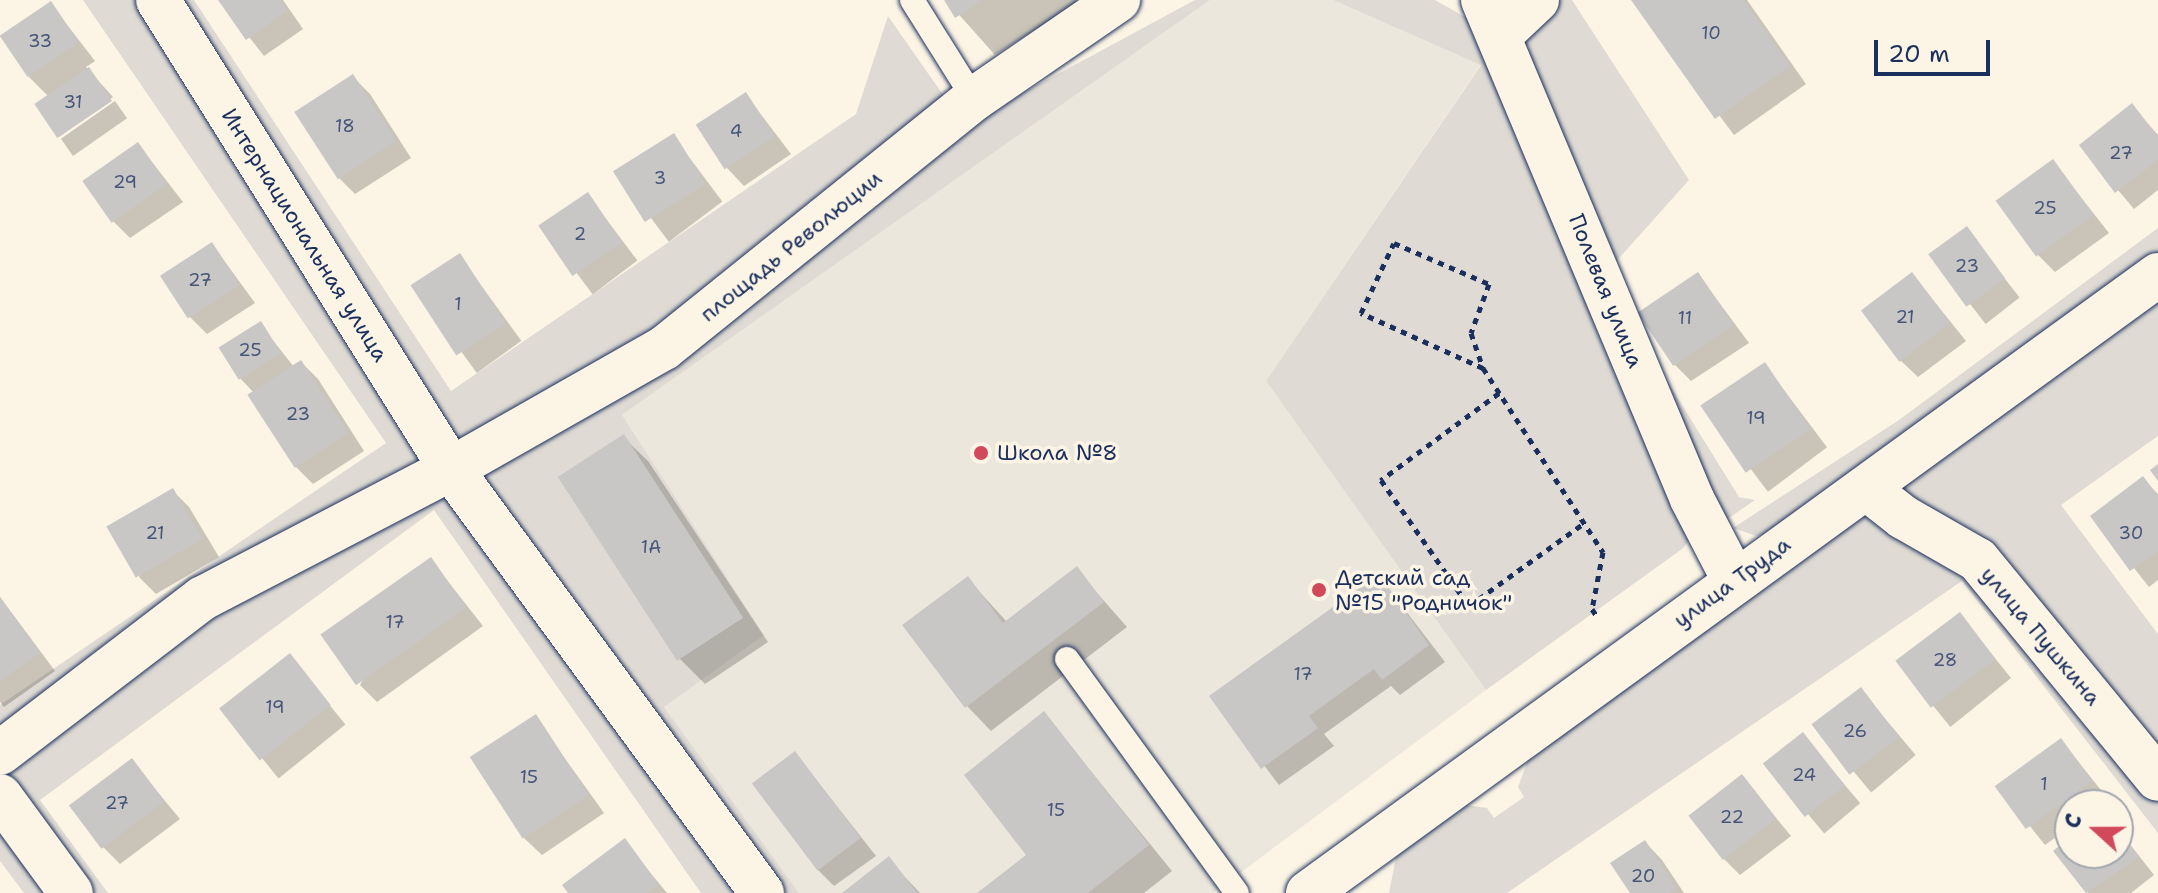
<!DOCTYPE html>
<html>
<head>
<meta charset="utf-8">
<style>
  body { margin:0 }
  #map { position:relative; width:2158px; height:893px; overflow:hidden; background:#fcf5e5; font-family:"Shantell Sans",sans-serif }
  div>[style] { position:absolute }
  .built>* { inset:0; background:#ece7dc }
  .green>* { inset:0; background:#dfdbd4 }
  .shadow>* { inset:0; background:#0003; transform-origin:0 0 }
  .building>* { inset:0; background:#c8c7c6; transform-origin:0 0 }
  .path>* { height:5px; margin-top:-2.5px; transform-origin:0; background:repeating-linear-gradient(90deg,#1b2f5e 0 6px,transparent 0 12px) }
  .roads { filter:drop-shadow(0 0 2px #1b2f5e) drop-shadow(0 0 2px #1b2f5e) }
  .lane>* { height:24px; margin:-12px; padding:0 12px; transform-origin:12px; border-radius:12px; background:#fcf5e5 }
  .street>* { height:44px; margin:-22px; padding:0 22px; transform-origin:22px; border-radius:22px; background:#fcf5e5 }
  .dots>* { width:22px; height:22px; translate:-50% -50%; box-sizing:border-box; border:4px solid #fcf5e5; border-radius:50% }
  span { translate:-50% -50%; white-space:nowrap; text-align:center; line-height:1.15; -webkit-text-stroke:7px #fcf5e5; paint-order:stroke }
  .number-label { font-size:18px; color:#465578 }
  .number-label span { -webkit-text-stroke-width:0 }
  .street-label { font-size:22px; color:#1b2f5e }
  .poi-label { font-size:22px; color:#1b2f5e }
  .left { translate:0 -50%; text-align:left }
  .north { position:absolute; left:2054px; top:789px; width:80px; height:80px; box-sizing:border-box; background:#fcf5e5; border:2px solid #a2a6af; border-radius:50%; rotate:291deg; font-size:22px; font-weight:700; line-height:32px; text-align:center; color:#1b2f5e }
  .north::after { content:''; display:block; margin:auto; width:28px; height:36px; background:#d1495b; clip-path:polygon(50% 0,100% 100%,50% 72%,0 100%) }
  .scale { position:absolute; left:1874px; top:40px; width:116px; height:36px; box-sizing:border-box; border:4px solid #1b2f5e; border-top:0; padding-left:10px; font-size:24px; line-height:28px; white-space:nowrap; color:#1b2f5e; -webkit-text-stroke:6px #fcf5e5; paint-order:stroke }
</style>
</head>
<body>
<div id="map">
  <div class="built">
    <div style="clip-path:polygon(1210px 0,1333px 0,1481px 64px,1266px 381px,1486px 690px,1213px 893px,799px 893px,663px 706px,622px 415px)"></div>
  </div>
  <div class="green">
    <div style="clip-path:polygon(83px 0,152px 0,443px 468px,0 743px,0 705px,386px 443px)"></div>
    <div style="clip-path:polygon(173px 0,194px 0,451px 391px,856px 114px,888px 16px,946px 99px,655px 335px,452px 450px)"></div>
    <div style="clip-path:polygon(1195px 0,1210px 0,622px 415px,764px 635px,664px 707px,799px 893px,779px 893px,468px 473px,987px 112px)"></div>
    <div style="clip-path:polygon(1333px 0,1435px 0,1481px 26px,1694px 535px,1682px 549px,1486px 690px,1266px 381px,1481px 65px)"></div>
    <div style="clip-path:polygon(1549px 0,1572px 0,1689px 180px,1613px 265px,1630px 321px,1739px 497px,1755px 500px,1723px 522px,1700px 484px,1626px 322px,1515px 39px)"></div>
    <div style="clip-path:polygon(2158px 228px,2158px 252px,1773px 533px,1756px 536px,1733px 528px,1899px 420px)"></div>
    <div style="clip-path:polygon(2158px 298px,2158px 436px,2061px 505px,2158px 634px,2158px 763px,1894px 488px)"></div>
    <div style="clip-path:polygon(449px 476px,753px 893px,701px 893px,434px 510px,40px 800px,108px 893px,86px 893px,0 778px,0 763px,133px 654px)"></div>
    <div style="clip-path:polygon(1869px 507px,1971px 567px,2158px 794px,2158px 833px,1962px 581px,1507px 893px,1389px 893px,1397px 852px,1460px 804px,1487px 808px,1494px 818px,1524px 797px,1518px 787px,1530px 754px)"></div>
    <div style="clip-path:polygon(0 824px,51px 893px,24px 893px,0 861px)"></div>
  </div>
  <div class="shadow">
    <div style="clip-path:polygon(220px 0,283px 0,303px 29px,264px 56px)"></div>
    <div style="clip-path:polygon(946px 0,1076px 0,1078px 3px,995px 55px)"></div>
    <div style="clip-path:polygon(1633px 0,1747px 0,1806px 84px,1734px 135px)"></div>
    <div style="clip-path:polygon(51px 4px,95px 61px,86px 67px,113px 97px,59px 137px,37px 105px,49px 97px,29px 77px)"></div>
    <div style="clip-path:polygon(353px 77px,370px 94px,411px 158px,355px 194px,338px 177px,297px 112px)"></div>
    <div style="clip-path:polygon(746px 95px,791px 154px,744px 186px,727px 168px)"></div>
    <div style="left:115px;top:101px;width:21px;height:66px;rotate:55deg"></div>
    <div style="clip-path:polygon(2132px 106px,2158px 135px,2158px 190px,2134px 209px,2081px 146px)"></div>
    <div style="left:673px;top:136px;width:82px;height:67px;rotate:53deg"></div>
    <div style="clip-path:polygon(138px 144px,183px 202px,130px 238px,113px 221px)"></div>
    <div style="clip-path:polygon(2053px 162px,2109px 233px,2055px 272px,2038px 255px)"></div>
    <div style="left:588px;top:195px;width:82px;height:56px;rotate:53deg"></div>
    <div style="left:1966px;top:229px;width:87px;height:43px;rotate:52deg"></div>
    <div style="clip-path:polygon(212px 244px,255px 303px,207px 334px,190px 317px)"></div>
    <div style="left:459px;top:255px;width:106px;height:55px;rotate:54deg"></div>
    <div style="clip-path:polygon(1698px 274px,1749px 343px,1691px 381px,1674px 364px)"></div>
    <div style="clip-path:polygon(1912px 274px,1966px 341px,1918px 377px,1900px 360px)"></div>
    <div style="clip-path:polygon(260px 324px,294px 367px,301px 362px,318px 379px,364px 451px,313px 484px,296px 467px,254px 393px,240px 378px)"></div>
    <div style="left:1765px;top:365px;width:103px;height:74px;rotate:53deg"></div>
    <div style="clip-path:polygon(623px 437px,648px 461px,768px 642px,705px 684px,680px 659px)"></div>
    <div style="clip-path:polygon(2143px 479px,2158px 494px,2158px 580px,2149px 587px,2093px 516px)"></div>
    <div style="clip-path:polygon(172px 490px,189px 507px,219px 557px,156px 594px,139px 577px)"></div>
    <div style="clip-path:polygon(431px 560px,483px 626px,377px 702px,360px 685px)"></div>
    <div style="clip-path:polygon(1076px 569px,1127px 627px,991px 731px,967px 706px,967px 578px,1007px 622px)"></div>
    <div style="clip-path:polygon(1379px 576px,1445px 662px,1400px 695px,1391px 686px,1324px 734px,1334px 746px,1279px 785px,1212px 697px)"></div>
    <div style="clip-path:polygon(0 597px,55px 671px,4px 707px,0 702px)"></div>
    <div style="left:1960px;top:615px;width:81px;height:78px;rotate:51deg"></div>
    <div style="left:290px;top:656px;width:88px;height:86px;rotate:51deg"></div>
    <div style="left:1861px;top:690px;width:85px;height:58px;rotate:50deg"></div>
    <div style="clip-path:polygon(1044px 714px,1172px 871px,1144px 893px,981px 893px,1029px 855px)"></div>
    <div style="clip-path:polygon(535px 717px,604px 813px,542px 855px,524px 838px)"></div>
    <div style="left:1803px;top:735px;width:89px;height:47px;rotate:50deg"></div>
    <div style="clip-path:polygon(2061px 740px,2108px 799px,2100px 805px,2070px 805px,2070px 827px,2045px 845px,1998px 786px)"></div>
    <div style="clip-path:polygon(795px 753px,876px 856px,834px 886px,817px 869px)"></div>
    <div style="clip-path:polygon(132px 761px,180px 819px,120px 864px,103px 847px)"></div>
    <div style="clip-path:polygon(1742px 777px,1791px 836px,1740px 875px,1723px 858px)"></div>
    <div style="clip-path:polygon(2118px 829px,2154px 875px,2131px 893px,2088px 893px,2055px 851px,2070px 840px,2070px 853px,2118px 853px)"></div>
    <div style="clip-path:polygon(624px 841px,667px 893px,570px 893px)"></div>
    <div style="clip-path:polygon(1645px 842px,1662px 860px,1684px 893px,1632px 893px)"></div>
    <div style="clip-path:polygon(888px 859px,920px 893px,845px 893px)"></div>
  </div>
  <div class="building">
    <div style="clip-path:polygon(218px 0,280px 0,287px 11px,246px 40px)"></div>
    <div style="clip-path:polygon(944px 0,983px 0,955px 18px)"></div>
    <div style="clip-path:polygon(1631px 0,1744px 0,1790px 66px,1715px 119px)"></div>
    <div style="left:51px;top:1px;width:50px;height:62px;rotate:56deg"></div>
    <div style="left:89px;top:67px;width:41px;height:66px;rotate:56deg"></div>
    <div style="left:353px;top:74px;width:80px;height:70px;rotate:57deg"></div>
    <div style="left:746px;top:92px;width:53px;height:60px;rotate:57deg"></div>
    <div style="clip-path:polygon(2132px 103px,2158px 137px,2158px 160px,2115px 193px,2079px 145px)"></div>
    <div style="left:674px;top:133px;width:60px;height:72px;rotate:58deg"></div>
    <div style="left:138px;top:142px;width:51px;height:68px;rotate:55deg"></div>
    <div style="left:2053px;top:159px;width:69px;height:71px;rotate:54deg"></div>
    <div style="left:588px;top:192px;width:61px;height:60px;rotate:56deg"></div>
    <div style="left:1967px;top:226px;width:65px;height:48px;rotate:54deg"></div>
    <div style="left:212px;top:242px;width:51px;height:62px;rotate:57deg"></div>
    <div style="left:460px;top:253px;width:84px;height:59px;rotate:57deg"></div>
    <div style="left:1698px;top:272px;width:64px;height:73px;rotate:56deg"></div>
    <div style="left:1912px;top:272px;width:64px;height:64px;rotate:53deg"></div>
    <div style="left:261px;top:321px;width:38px;height:50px;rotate:58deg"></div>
    <div style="left:301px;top:360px;width:87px;height:64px;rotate:57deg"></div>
    <div style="left:1765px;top:362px;width:81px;height:78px;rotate:56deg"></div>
    <div style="left:624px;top:434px;width:219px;height:79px;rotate:57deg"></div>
    <div style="clip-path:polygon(2158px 464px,2158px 481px,2150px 470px)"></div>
    <div style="clip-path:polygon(2143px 476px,2158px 496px,2158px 551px,2130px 571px,2090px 516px)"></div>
    <div style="left:173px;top:488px;width:59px;height:77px;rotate:60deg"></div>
    <div style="left:431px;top:557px;width:62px;height:135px;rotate:55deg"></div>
    <div style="clip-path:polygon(1077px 566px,1104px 602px,965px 708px,902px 625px,968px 576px,1003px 623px)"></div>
    <div style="clip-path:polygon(1379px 574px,1429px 645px,1382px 680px,1374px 669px,1309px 716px,1318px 728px,1261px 769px,1209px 696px)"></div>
    <div style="clip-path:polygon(0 597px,40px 653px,0 681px)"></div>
    <div style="left:1960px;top:612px;width:59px;height:81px;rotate:53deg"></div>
    <div style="left:290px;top:653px;width:66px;height:90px;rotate:52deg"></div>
    <div style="left:1861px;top:687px;width:63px;height:62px;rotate:53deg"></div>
    <div style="clip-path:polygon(1044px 711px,1149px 845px,1088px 893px,977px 893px,1026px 855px,964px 775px)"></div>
    <div style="left:536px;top:714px;width:97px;height:79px;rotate:57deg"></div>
    <div style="left:1803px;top:732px;width:68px;height:51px;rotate:52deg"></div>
    <div style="left:2061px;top:738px;width:53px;height:82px;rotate:54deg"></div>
    <div style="left:795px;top:751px;width:109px;height:54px;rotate:53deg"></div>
    <div style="left:132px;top:758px;width:54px;height:79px;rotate:53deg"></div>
    <div style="left:1742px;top:774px;width:56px;height:68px;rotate:52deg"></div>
    <div style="clip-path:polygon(2118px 830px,2139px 857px,2086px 893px,2053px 851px,2070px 837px,2070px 853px,2118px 853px)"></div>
    <div style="clip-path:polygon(625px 838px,659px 885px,648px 893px,568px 893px,562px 885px)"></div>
    <div style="clip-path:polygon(1645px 840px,1677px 889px,1670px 893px,1630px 893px,1610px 863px)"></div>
    <div style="clip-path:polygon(889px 856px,917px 893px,842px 893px)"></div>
  </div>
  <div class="path">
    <div style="left:1483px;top:368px;width:134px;rotate:-155.7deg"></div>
    <div style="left:1361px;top:313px;width:77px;rotate:-64.8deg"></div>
    <div style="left:1394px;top:243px;width:103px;rotate:23.3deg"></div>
    <div style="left:1489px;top:284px;width:52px;rotate:110.2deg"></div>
    <div style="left:1471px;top:333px;width:37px;rotate:71deg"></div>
    <div style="left:1483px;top:368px;width:220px;rotate:56.9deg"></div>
    <div style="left:1603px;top:552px;width:58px;rotate:100.9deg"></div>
    <div style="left:1592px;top:609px;width:11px;rotate:56deg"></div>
    <div style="left:1499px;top:393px;width:147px;rotate:143.6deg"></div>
    <div style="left:1381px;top:480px;width:154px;rotate:55.1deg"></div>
    <div style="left:1469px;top:606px;width:142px;rotate:-35.8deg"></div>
  </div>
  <div class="roads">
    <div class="lane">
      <div style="left:912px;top:0;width:117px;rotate:57.9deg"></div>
      <div style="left:1067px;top:659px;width:289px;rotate:54deg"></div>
    </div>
    <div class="street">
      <div style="left:158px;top:0;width:553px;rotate:58.01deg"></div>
      <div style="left:451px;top:469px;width:526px;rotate:53.74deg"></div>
      <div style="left:1483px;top:0;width:541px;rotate:67.27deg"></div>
      <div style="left:1692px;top:499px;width:91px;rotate:62.6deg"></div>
      <div style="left:1500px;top:35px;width:51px;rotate:-43.4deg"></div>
      <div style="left:1866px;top:488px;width:47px;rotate:38.1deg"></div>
      <div style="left:1903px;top:517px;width:86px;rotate:29.8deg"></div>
      <div style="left:1978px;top:560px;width:283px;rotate:50.6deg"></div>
      <div style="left:0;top:753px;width:255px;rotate:-37.4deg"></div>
      <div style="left:203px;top:598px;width:280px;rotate:-27.5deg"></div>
      <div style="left:451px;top:469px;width:245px;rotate:-29.6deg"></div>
      <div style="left:664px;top:348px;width:398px;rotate:-38.8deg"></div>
      <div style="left:974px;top:99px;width:175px;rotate:-34.5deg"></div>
      <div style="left:0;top:796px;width:120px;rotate:53.8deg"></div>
      <div style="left:1308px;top:893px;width:1051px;rotate:-36.02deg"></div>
    </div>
  </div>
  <div class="dots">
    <div style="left:981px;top:453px;background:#d1495b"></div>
    <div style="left:1319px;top:590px;background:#d1495b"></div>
  </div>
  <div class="number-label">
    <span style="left:1711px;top:33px">10</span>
    <span style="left:40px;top:41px">33</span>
    <span style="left:73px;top:102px">31</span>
    <span style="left:345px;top:126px">18</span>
    <span style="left:736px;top:131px">4</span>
    <span style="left:2121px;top:153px">27</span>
    <span style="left:660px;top:178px">3</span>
    <span style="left:125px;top:182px">29</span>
    <span style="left:2045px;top:208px">25</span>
    <span style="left:580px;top:234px">2</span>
    <span style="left:1967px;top:266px">23</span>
    <span style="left:200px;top:280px">27</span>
    <span style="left:458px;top:304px">1</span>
    <span style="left:1905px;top:317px">21</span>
    <span style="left:1685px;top:318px">11</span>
    <span style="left:250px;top:350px">25</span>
    <span style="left:298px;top:414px">23</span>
    <span style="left:1756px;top:418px">19</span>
    <span style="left:155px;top:533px">21</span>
    <span style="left:2131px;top:533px">30</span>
    <span style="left:651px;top:547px">1А</span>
    <span style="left:395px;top:622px">17</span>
    <span style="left:1945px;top:660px">28</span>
    <span style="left:1303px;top:674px">17</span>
    <span style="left:275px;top:707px">19</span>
    <span style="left:1855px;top:731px">26</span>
    <span style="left:1804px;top:775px">24</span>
    <span style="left:529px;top:777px">15</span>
    <span style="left:2044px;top:784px">1</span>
    <span style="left:117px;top:803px">27</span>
    <span style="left:1056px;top:810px">15</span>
    <span style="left:1732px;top:817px">22</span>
    <span style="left:1643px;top:876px">20</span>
  </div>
  <div class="street-label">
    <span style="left:305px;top:235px;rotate:58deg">Интернациональная улица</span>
    <span style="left:791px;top:246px;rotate:-39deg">площадь Революции</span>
    <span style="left:1606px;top:291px;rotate:68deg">Полевая улица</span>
    <span style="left:1732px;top:582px;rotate:-36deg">улица Труда</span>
    <span style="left:2041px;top:636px;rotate:50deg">улица Пушкина</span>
  </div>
  <div class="poi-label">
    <span class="left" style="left:997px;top:453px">Школа №8</span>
    <span class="left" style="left:1335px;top:590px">Детский сад<br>№15 "Родничок"</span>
  </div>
  <div class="north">С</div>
  <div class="scale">20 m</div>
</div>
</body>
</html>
